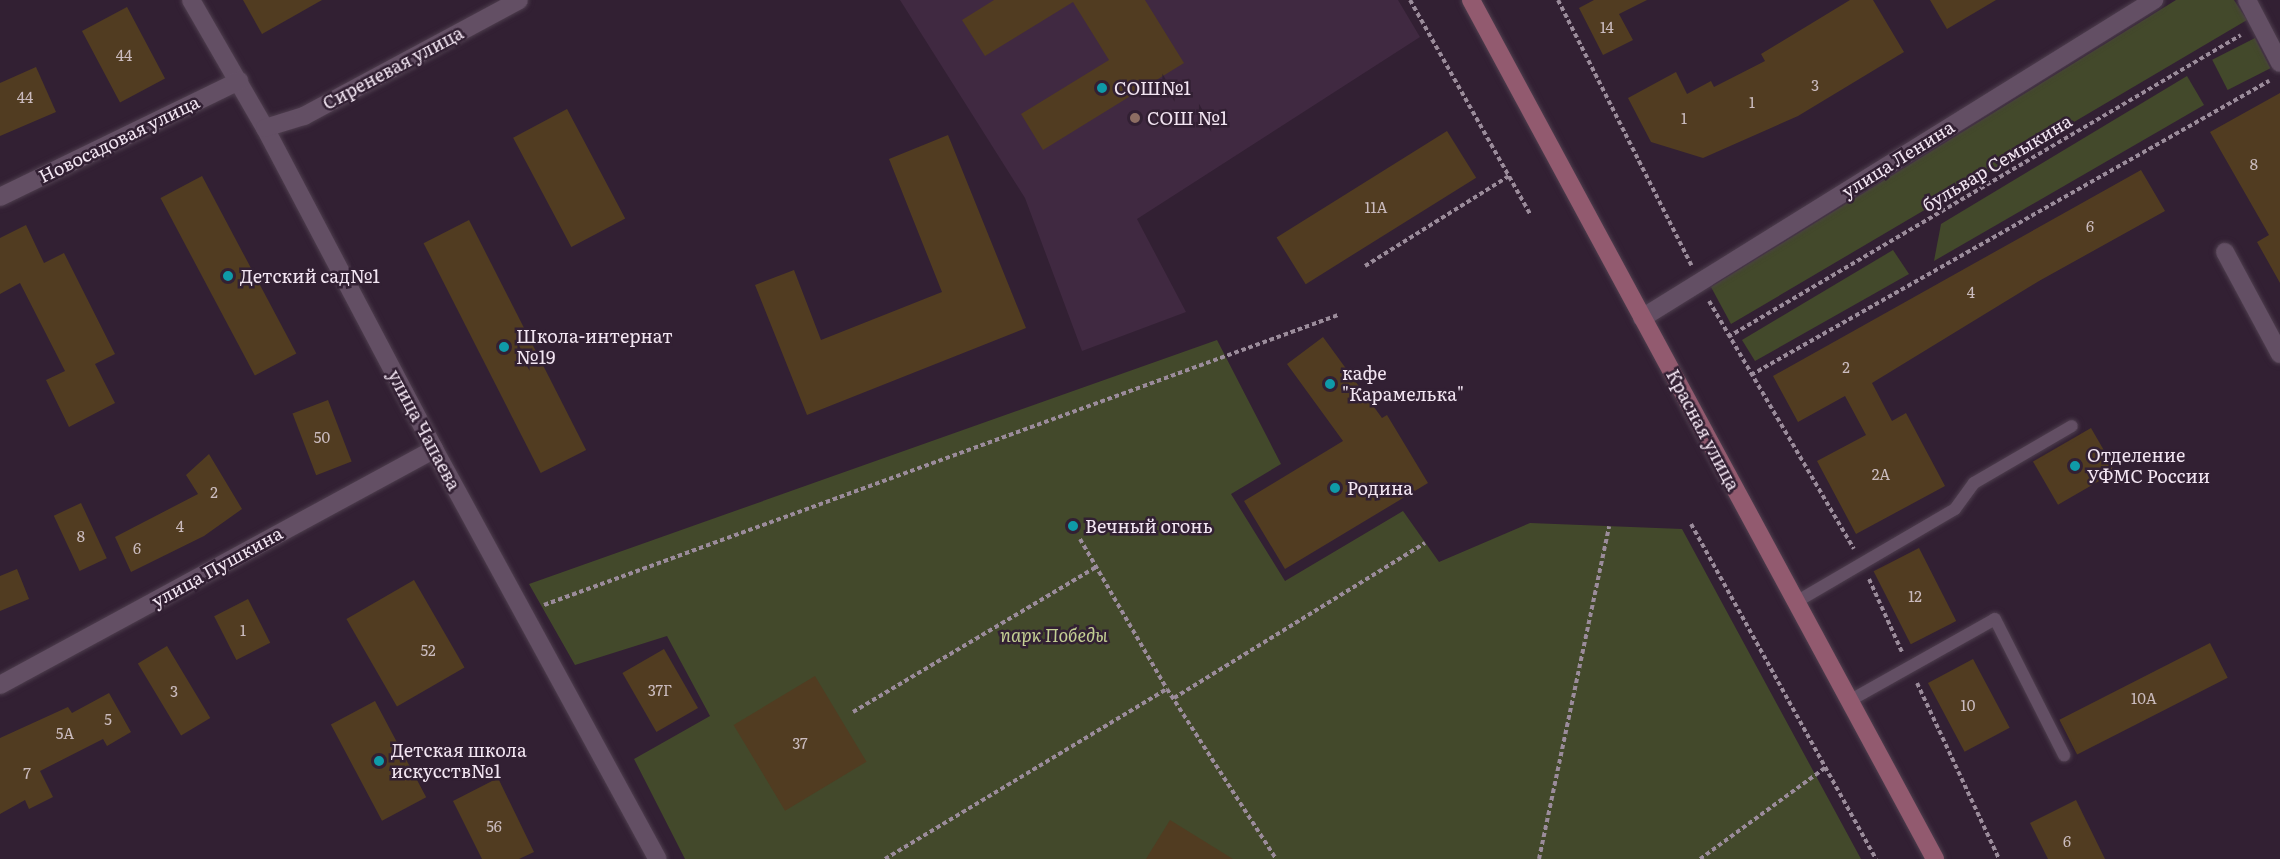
<!DOCTYPE html>
<html>
<head>
<meta charset="utf-8">
<style>
  body { margin:0 }
  #map { position:relative; width:2280px; height:859px; overflow:hidden; background:#322033; font-family:Literata,serif }
  div>[style] { position:absolute }
  .built>* { inset:0; background:#402941 }
  .green>* { inset:0; background:#43492b; transform-origin:0 0 }
  .building>* { inset:0; background:#513c21; transform-origin:0 0 }
  .path>* { height:4px; margin-top:-2px; transform-origin:0; background:repeating-linear-gradient(90deg,#9b8c9b 0 4.5px,transparent 0 7.5px) }
  .roads { filter:drop-shadow(0 0 2px #4e3e4e) drop-shadow(0 0 2px #4e3e4e) }
  .lane>* { height:12px; margin:-6px; padding:0 6px; transform-origin:6px; border-radius:6px; background:#634f64 }
  .street>* { height:18px; margin:-9px; padding:0 9px; transform-origin:9px; border-radius:9px; background:#634f64 }
  .secondary>* { height:18px; margin:-9px; padding:0 9px; transform-origin:9px; border-radius:9px; background:#925a6f }
  .dots>* { width:16px; height:16px; translate:-50% -50%; box-sizing:border-box; border:3px solid #322033; border-radius:50% }
  span { translate:-50% -50%; white-space:nowrap; text-align:center; line-height:1.15; -webkit-text-stroke:5px #322033; paint-order:stroke }
  .number-label { font-size:15px; color:#cabbbe }
  .number-label span { -webkit-text-stroke-width:0 }
  .street-label { font-size:18px; color:#f2e5f2 }
  .poi-label { font-size:18px; color:#f2e5f2 }
  .left { translate:0 -50%; text-align:left }
  .park-label { font-size:18px; color:#c3cf93; font-style:italic }
</style>
</head>
<body>
<div id="map">
  <div class="built">
    <div style="clip-path:polygon(900px 0,1398px 0,1420px 37px,1137px 219px,1186px 312px,1082px 351px,1025px 198px)"></div>
  </div>
  <div class="green">
    <div style="clip-path:polygon(2176px 0,2234px 0,2247px 20px,1731px 324px,1711px 287px)"></div>
    <div style="left:2255px;top:38px;width:34px;height:48px;rotate:63deg"></div>
    <div style="clip-path:polygon(2187px 76px,2204px 105px,1934px 261px,1941px 224px)"></div>
    <div style="clip-path:polygon(1893px 250px,1909px 274px,1755px 361px,1742px 340px)"></div>
    <div style="clip-path:polygon(1217px 340px,1281px 464px,1231px 494px,1285px 581px,1403px 511px,1439px 562px,1530px 523px,1682px 529px,1861px 859px,685px 859px,634px 759px,710px 716px,667px 636px,575px 665px,529px 584px)"></div>
  </div>
  <div class="building">
    <div style="clip-path:polygon(243px 0,322px 0,262px 34px)"></div>
    <div style="clip-path:polygon(994px 0,1145px 0,1184px 63px,1043px 150px,1021px 114px,1109px 60px,1073px 2px,985px 56px,962px 20px)"></div>
    <div style="clip-path:polygon(1594px 0,1647px 0,1619px 14px,1633px 40px,1603px 55px,1579px 8px)"></div>
    <div style="clip-path:polygon(1850px 0,1873px 0,1904px 52px,1798px 116px,1703px 158px,1651px 142px,1628px 98px,1676px 72px,1687px 94px,1711px 81px,1714px 87px,1765px 61px,1761px 54px)"></div>
    <div style="clip-path:polygon(1930px 0,1996px 0,1947px 29px)"></div>
    <div style="left:127px;top:7px;width:81px;height:51px;rotate:62deg"></div>
    <div style="clip-path:polygon(36px 67px,56px 112px,0 136px,0 83px)"></div>
    <div style="clip-path:polygon(2280px 93px,2280px 283px,2257px 242px,2269px 235px,2210px 132px)"></div>
    <div style="left:567px;top:109px;width:124px;height:61px;rotate:62deg"></div>
    <div style="left:1447px;top:131px;width:55px;height:201px;rotate:58deg"></div>
    <div style="clip-path:polygon(948px 135px,1026px 328px,807px 415px,755px 285px,794px 270px,821px 340px,942px 292px,889px 159px)"></div>
    <div style="clip-path:polygon(2141px 170px,2165px 211px,2039px 281px,1872px 383px,1892px 421px,1906px 413px,1945px 486px,1856px 534px,1817px 461px,1866px 435px,1845px 396px,1798px 422px,1773px 376px)"></div>
    <div style="left:202px;top:176px;width:201px;height:47px;rotate:62deg"></div>
    <div style="left:469px;top:220px;width:258px;height:51px;rotate:63deg"></div>
    <div style="clip-path:polygon(26px 225px,44px 263px,64px 253px,115px 354px,95px 364px,115px 403px,69px 427px,46px 380px,65px 371px,20px 283px,0 294px,0 238px)"></div>
    <div style="clip-path:polygon(1323px 337px,1382px 418px,1387px 415px,1428px 483px,1285px 569px,1244px 501px,1343px 441px,1287px 364px)"></div>
    <div style="left:328px;top:400px;width:66px;height:38px;rotate:69deg"></div>
    <div style="left:2091px;top:428px;width:50px;height:67px;rotate:60deg"></div>
    <div style="clip-path:polygon(209px 454px,242px 509px,204px 536px,131px 572px,115px 537px,198px 494px,186px 475px)"></div>
    <div style="left:81px;top:503px;width:61px;height:30px;rotate:65deg"></div>
    <div style="left:1919px;top:548px;width:82px;height:51px;rotate:63deg"></div>
    <div style="clip-path:polygon(17px 569px,29px 599px,0 611px,0 576px)"></div>
    <div style="left:414px;top:580px;width:101px;height:78px;rotate:60deg"></div>
    <div style="left:248px;top:599px;width:49px;height:38px;rotate:63deg"></div>
    <div style="left:2210px;top:643px;width:39px;height:169px;rotate:63deg"></div>
    <div style="left:167px;top:646px;width:84px;height:34px;rotate:59deg"></div>
    <div style="left:664px;top:649px;width:68px;height:48px;rotate:60deg"></div>
    <div style="left:1973px;top:659px;width:78px;height:51px;rotate:62deg"></div>
    <div style="left:815px;top:676px;width:100px;height:95px;rotate:59deg"></div>
    <div style="clip-path:polygon(109px 693px,131px 732px,107px 746px,103px 739px,40px 771px,53px 797px,29px 809px,25px 800px,0 814px,0 738px,68px 707px,72px 713px)"></div>
    <div style="left:375px;top:701px;width:109px;height:50px;rotate:62deg"></div>
    <div style="clip-path:polygon(498px 778px,534px 852px,519px 859px,482px 859px,453px 801px)"></div>
    <div style="clip-path:polygon(2076px 800px,2105px 859px,2048px 859px,2030px 823px)"></div>
    <div style="clip-path:polygon(1170px 820px,1233px 859px,1146px 859px)"></div>
  </div>
  <div class="path">
    <div style="left:1410px;top:0;width:245px;rotate:60.7deg"></div>
    <div style="left:1558px;top:0;width:297px;rotate:63.3deg"></div>
    <div style="left:1365px;top:266px;width:170px;rotate:-32deg"></div>
    <div style="left:1709px;top:301px;width:287px;rotate:59.7deg"></div>
    <div style="left:1728px;top:337px;width:595px;rotate:-30.49deg"></div>
    <div style="left:1751px;top:375px;width:596px;rotate:-29.58deg"></div>
    <div style="left:1691px;top:524px;width:383px;rotate:61.1deg"></div>
    <div style="left:1080px;top:539px;width:173px;rotate:59.9deg"></div>
    <div style="left:1167px;top:689px;width:202px;rotate:57.3deg"></div>
    <div style="left:1869px;top:579px;width:80px;rotate:65.7deg"></div>
    <div style="left:544px;top:605px;width:845px;rotate:-20.06deg"></div>
    <div style="left:1917px;top:683px;width:194px;rotate:65deg"></div>
    <div style="left:1174px;top:698px;width:295px;rotate:-31.7deg"></div>
    <div style="left:853px;top:712px;width:283px;rotate:-30.8deg"></div>
    <div style="left:885px;top:859px;width:329px;rotate:-31.1deg"></div>
    <div style="left:1539px;top:859px;width:340px;rotate:-78.1deg"></div>
    <div style="left:1700px;top:859px;width:156px;rotate:-36.1deg"></div>
  </div>
  <div class="roads">
    <div class="lane">
      <div style="left:1796px;top:602px;width:184px;rotate:-30.3deg"></div>
      <div style="left:1955px;top:509px;width:32px;rotate:-54deg"></div>
      <div style="left:1974px;top:483px;width:113px;rotate:-30.2deg"></div>
      <div style="left:1849px;top:701px;width:167px;rotate:-29.3deg"></div>
      <div style="left:1995px;top:619px;width:153px;rotate:63.1deg"></div>
    </div>
    <div class="street">
      <div style="left:191px;top:0;width:148px;rotate:60deg"></div>
      <div style="left:265px;top:128px;width:363px;rotate:62.2deg"></div>
      <div style="left:434px;top:449px;width:467px;rotate:61.4deg"></div>
      <div style="left:2247px;top:0;width:71px;rotate:62.4deg"></div>
      <div style="left:265px;top:128px;width:41px;rotate:-17.1deg"></div>
      <div style="left:304px;top:116px;width:244px;rotate:-28.3deg"></div>
      <div style="left:0;top:197px;width:266px;rotate:-25.9deg"></div>
      <div style="left:2225px;top:252px;width:116px;rotate:61.7deg"></div>
      <div style="left:1642px;top:318px;width:603px;rotate:-31.84deg"></div>
      <div style="left:0;top:685px;width:494px;rotate:-28.5deg"></div>
    </div>
    <div class="secondary">
      <div style="left:1471px;top:0;width:976px;rotate:61.62deg"></div>
    </div>
  </div>
  <div class="dots">
    <div style="left:1102px;top:88px;background:#0f9aa8"></div>
    <div style="left:1135px;top:118px;background:#8d6e63"></div>
    <div style="left:228px;top:276px;background:#0f9aa8"></div>
    <div style="left:504px;top:347px;background:#0f9aa8"></div>
    <div style="left:1330px;top:384px;background:#0f9aa8"></div>
    <div style="left:2075px;top:466px;background:#0f9aa8"></div>
    <div style="left:1335px;top:488px;background:#0f9aa8"></div>
    <div style="left:1073px;top:526px;background:#0f9aa8"></div>
    <div style="left:379px;top:761px;background:#0f9aa8"></div>
  </div>
  <div class="number-label">
    <span style="left:1607px;top:27px">14</span>
    <span style="left:124px;top:55px">44</span>
    <span style="left:1815px;top:85px">3</span>
    <span style="left:25px;top:97px">44</span>
    <span style="left:1752px;top:102px">1</span>
    <span style="left:1684px;top:118px">1</span>
    <span style="left:2254px;top:164px">8</span>
    <span style="left:1376px;top:207px">11А</span>
    <span style="left:2090px;top:226px">6</span>
    <span style="left:1971px;top:292px">4</span>
    <span style="left:1846px;top:367px">2</span>
    <span style="left:322px;top:437px">50</span>
    <span style="left:1881px;top:474px">2А</span>
    <span style="left:214px;top:492px">2</span>
    <span style="left:180px;top:526px">4</span>
    <span style="left:81px;top:536px">8</span>
    <span style="left:137px;top:548px">6</span>
    <span style="left:1915px;top:596px">12</span>
    <span style="left:243px;top:630px">1</span>
    <span style="left:428px;top:650px">52</span>
    <span style="left:660px;top:690px">37Г</span>
    <span style="left:174px;top:691px">3</span>
    <span style="left:2144px;top:698px">10А</span>
    <span style="left:1968px;top:705px">10</span>
    <span style="left:108px;top:719px">5</span>
    <span style="left:65px;top:733px">5А</span>
    <span style="left:800px;top:743px">37</span>
    <span style="left:27px;top:773px">7</span>
    <span style="left:494px;top:826px">56</span>
    <span style="left:2067px;top:841px">6</span>
  </div>
  <div class="street-label">
    <span style="left:393px;top:68px;rotate:-28deg">Сиреневая улица</span>
    <span style="left:119px;top:139px;rotate:-26deg">Новосадовая улица</span>
    <span style="left:1898px;top:159px;rotate:-32deg">улица Ленина</span>
    <span style="left:1997px;top:163px;rotate:-31deg">бульвар Семыкина</span>
    <span style="left:424px;top:430px;rotate:62deg">улица Чапаева</span>
    <span style="left:1703px;top:430px;rotate:62deg">Красная улица</span>
    <span style="left:217px;top:567px;rotate:-29deg">улица Пушкина</span>
  </div>
  <div class="poi-label">
    <span class="left" style="left:1114px;top:88px">СОШ№1</span>
    <span class="left" style="left:1147px;top:118px">СОШ №1</span>
    <span class="left" style="left:240px;top:276px">Детский сад№1</span>
    <span class="left" style="left:516px;top:347px">Школа-интернат<br>№19</span>
    <span class="left" style="left:1342px;top:384px">кафе<br>"Карамелька"</span>
    <span class="left" style="left:2087px;top:466px">Отделение<br>УФМС России</span>
    <span class="left" style="left:1347px;top:488px">Родина</span>
    <span class="left" style="left:1085px;top:526px">Вечный огонь</span>
    <span class="left" style="left:391px;top:761px">Детская школа<br>искусств№1</span>
  </div>
  <div class="park-label">
    <span style="left:1054px;top:635px">парк Победы</span>
  </div>
</div>
</body>
</html>
